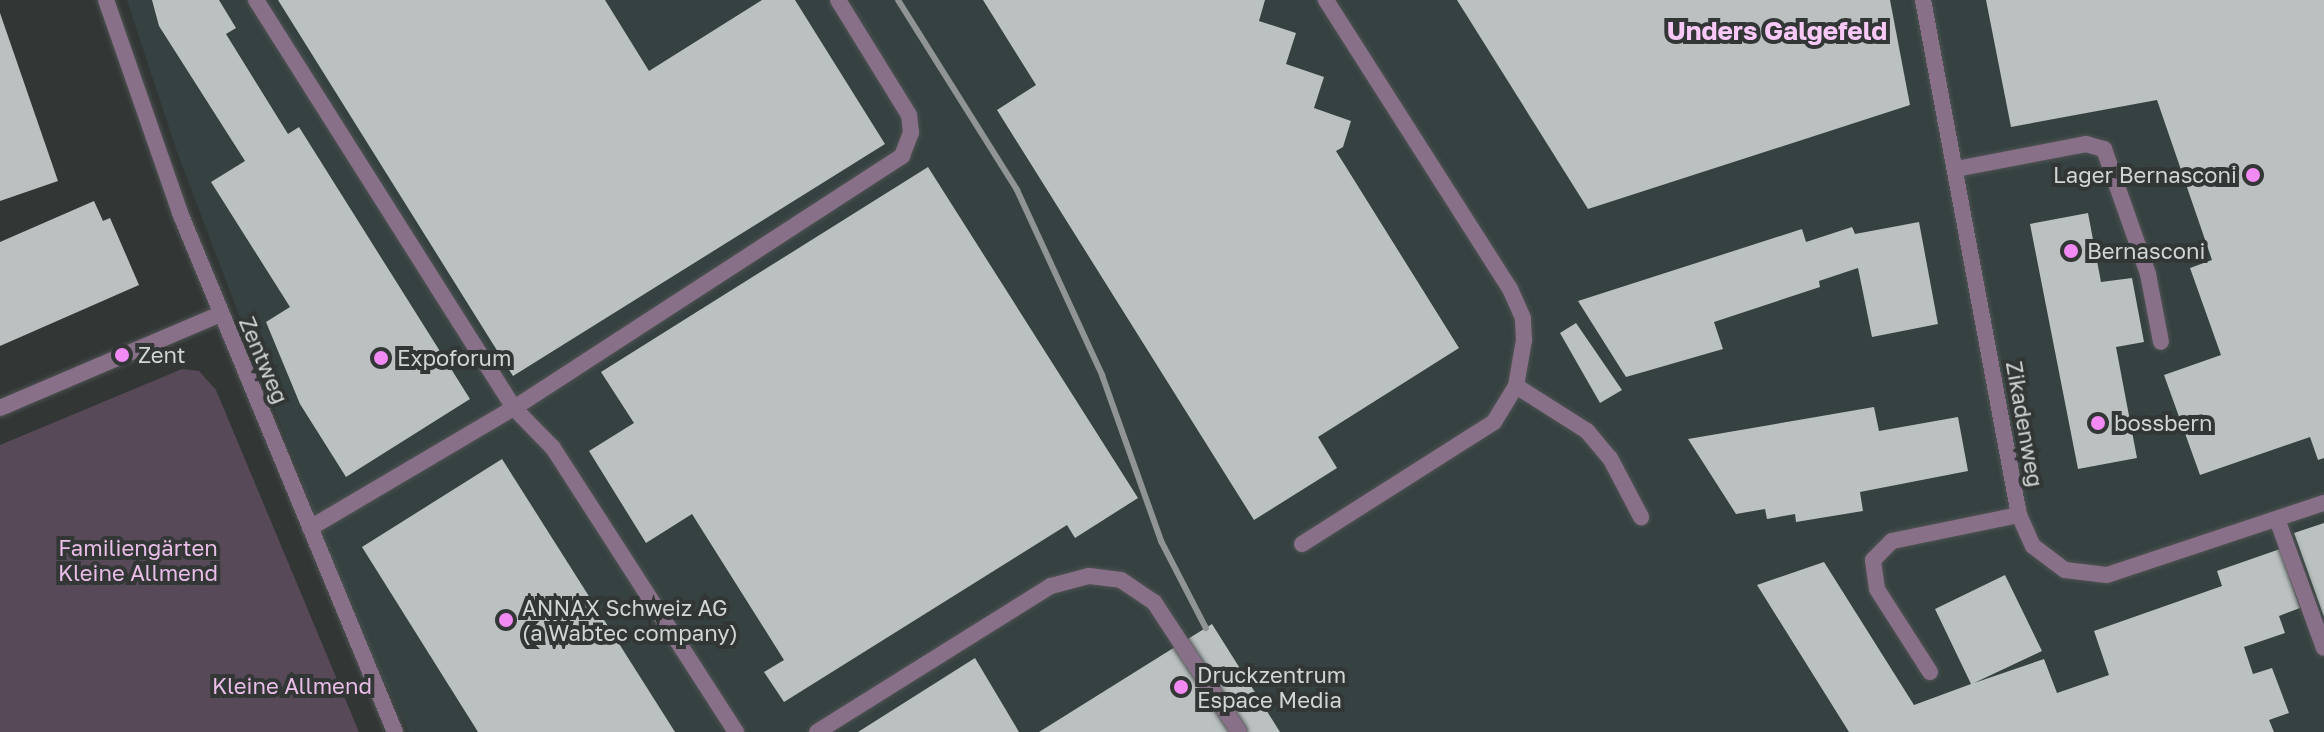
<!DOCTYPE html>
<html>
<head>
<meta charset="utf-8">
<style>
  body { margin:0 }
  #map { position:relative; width:2324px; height:732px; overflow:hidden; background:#323736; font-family:"Golos Text",sans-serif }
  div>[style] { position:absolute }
  .built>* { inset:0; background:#354241 }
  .green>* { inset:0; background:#574957 }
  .building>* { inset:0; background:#bac1c0 }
  .roads { filter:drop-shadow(0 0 2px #4f5353) drop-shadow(0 0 2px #4f5353) }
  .lane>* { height:16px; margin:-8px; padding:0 8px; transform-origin:8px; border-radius:8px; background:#897089 }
  .street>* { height:16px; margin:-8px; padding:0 8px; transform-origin:8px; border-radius:8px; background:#897089 }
  .rail>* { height:6px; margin:-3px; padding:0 3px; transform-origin:3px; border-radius:3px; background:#909494 }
  .dots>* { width:22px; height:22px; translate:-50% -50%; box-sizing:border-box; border:4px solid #323736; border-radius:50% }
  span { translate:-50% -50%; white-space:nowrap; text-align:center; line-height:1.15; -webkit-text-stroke:8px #323736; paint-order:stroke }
  .poi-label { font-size:22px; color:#d2d5d5 }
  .right { translate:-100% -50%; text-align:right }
  .left { translate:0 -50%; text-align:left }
  .street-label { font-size:22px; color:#d2d5d5 }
  .park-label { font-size:22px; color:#e9bde8 }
  .quarter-label { font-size:26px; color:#f9caf8; font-weight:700 }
</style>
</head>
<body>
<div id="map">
  <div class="built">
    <div style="clip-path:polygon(127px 0,2324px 0,2324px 732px,409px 732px,356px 624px,176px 149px)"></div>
  </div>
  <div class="green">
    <div style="clip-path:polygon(182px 369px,199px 371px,216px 390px,359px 732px,0 732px,0 445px)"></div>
  </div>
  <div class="building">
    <div style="clip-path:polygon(152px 0,219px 0,236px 28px,226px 34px,288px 134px,299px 127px,470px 399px,346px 477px,300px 404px,266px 322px,290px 307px,211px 182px,245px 161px,159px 26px)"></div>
    <div style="clip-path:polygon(278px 0,605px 0,649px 71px,762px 0,795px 0,885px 144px,513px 376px)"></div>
    <div style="clip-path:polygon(983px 0,1265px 0,1259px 21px,1296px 33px,1286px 64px,1324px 77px,1314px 108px,1351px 121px,1343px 147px,1336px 151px,1459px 348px,1318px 437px,1337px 468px,1254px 520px,997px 110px,1036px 85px)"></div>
    <div style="clip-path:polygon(1457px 0,1890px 0,1910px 105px,1588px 209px)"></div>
    <div style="clip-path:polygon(1986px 0,2324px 0,2324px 458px,2318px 460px,2310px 437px,2200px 475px,2164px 375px,2221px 355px,2190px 268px,2212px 260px,2157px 100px,2011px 127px)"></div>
    <div style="clip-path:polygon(0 13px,58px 181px,0 201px)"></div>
    <div style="clip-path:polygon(928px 167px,1138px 498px,1075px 538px,1067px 525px,784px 702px,764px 672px,784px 660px,692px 514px,646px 543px,589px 451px,634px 423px,601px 372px)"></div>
    <div style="clip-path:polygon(94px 201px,103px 221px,110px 218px,139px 285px,0 346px,0 242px)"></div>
    <div style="clip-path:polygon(2088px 213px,2101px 282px,2132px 278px,2144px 342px,2116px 347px,2137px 458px,2078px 469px,2030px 224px)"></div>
    <div style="clip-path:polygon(1919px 222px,1938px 324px,1872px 337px,1858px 268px,1819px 281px,1820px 287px,1714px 322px,1723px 349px,1626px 377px,1578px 301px,1802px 229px,1806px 242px,1852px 227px,1855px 234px)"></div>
    <div style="clip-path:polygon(1576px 323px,1622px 390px,1600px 403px,1560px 333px)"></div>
    <div style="clip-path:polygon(1874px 407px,1879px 431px,1958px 417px,1968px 471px,1860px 492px,1863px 511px,1796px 522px,1795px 514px,1767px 519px,1765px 509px,1736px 514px,1688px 439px)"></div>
    <div style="clip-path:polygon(502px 459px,675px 732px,478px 732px,362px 547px)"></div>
    <div style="clip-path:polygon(2324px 523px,2324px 617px,2294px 533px)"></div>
    <div style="clip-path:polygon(2280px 549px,2300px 608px,2279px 616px,2285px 633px,2244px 647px,2253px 674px,2272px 668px,2289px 713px,2269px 720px,2274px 732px,1849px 732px,1757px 585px,1824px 562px,1914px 705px,1971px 684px,1935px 609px,2005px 575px,2042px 651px,1974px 683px,2044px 659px,2057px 693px,2109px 675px,2094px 631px,2222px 586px,2217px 571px)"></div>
    <div style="clip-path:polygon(1212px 624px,1280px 732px,1039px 732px,1183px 642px)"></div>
    <div style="clip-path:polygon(975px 658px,1019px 732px,858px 732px)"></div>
  </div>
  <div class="roads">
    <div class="lane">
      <div style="left:256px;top:0;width:483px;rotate:57.7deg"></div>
      <div style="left:514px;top:408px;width:56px;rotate:45.7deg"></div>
      <div style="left:553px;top:448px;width:338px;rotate:57.2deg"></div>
      <div style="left:1956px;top:169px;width:132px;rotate:-10.9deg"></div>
      <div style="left:2086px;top:144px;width:19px;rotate:16deg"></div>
      <div style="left:2104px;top:149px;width:133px;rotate:70.6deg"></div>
      <div style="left:2148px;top:274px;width:69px;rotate:79.2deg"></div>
      <div style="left:1516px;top:386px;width:84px;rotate:32.4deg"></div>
      <div style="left:1587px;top:431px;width:35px;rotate:50deg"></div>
      <div style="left:1610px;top:458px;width:67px;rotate:62.3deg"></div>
      <div style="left:2277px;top:519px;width:137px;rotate:70deg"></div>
      <div style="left:310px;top:528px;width:237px;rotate:-30.5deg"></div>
      <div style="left:514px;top:408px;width:463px;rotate:-33deg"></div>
      <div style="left:902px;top:156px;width:25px;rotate:-69deg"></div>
      <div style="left:911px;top:133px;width:18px;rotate:-96deg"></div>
      <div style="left:909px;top:115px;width:135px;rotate:-121.7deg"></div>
      <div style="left:1302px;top:544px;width:227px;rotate:-32.4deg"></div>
      <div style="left:1494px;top:422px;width:42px;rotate:-58.6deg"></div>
      <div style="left:1516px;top:386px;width:47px;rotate:-80.1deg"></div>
      <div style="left:1524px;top:340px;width:22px;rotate:-93deg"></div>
      <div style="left:1523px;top:318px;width:32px;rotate:-114deg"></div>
      <div style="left:1510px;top:289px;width:343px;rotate:-122.5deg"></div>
      <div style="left:1930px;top:672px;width:98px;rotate:-122.6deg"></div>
      <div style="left:1877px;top:589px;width:29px;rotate:-98deg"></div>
      <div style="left:1873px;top:560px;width:27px;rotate:-45deg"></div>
      <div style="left:1892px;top:541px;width:130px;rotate:-11.6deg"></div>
      <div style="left:817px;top:732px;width:276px;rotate:-32deg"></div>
      <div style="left:1051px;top:586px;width:39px;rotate:-15deg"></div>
      <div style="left:1089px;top:576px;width:32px;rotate:7deg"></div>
      <div style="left:1121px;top:580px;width:40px;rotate:34deg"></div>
      <div style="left:1154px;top:602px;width:155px;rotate:56.8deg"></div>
    </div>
    <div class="street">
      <div style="left:106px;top:0;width:225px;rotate:70.8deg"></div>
      <div style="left:180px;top:213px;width:562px;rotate:67.5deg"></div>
      <div style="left:1923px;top:0;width:524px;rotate:79.44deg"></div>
      <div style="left:2019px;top:515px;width:34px;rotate:66deg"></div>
      <div style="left:2033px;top:546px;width:40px;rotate:37deg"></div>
      <div style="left:2065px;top:570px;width:42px;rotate:6.8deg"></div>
      <div style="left:2107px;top:575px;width:229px;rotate:-18.4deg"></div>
      <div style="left:0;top:408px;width:239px;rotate:-23.1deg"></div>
    </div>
  </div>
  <div class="rail">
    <div style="left:898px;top:0;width:224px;rotate:57.9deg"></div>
    <div style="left:1017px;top:190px;width:204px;rotate:65.3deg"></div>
    <div style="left:1102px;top:375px;width:176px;rotate:70.4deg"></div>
    <div style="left:1161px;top:541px;width:98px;rotate:62.7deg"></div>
  </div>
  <div class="dots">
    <div style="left:2253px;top:175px;background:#f28af3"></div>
    <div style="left:2071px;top:251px;background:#f28af3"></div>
    <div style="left:122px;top:355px;background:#f28af3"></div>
    <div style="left:381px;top:358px;background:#f28af3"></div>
    <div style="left:2098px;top:423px;background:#f28af3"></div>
    <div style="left:506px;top:620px;background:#f28af3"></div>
    <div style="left:1181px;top:687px;background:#f28af3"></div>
  </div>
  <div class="poi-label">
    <span class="right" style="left:2237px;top:175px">Lager Bernasconi</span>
    <span class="left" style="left:2087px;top:251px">Bernasconi</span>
    <span class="left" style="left:138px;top:355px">Zent</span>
    <span class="left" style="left:397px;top:358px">Expoforum</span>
    <span class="left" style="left:2114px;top:423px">bossbern</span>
    <span class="left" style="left:522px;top:620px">ANNAX Schweiz AG<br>(a Wabtec company)</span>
    <span class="left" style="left:1197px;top:687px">Druckzentrum<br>Espace Media</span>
  </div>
  <div class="street-label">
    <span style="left:264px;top:360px;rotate:67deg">Zentweg</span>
    <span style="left:2025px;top:424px;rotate:80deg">Zikadenweg</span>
  </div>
  <div class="park-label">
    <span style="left:138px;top:560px">Familiengärten<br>Kleine Allmend</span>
    <span style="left:292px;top:686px">Kleine Allmend</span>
  </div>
  <div class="quarter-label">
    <span style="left:1777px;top:31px">Unders Galgefeld</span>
  </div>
</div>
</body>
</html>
